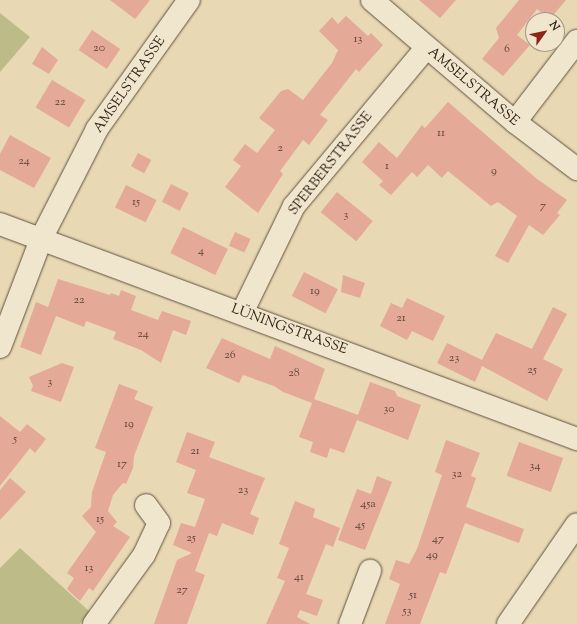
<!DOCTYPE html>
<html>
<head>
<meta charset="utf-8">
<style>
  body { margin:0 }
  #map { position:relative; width:577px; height:624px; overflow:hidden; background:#e8d8b4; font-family:"Sorts Mill Goudy",serif }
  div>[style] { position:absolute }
  .green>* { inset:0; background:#bdbc89 }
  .building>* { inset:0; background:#e5a998; transform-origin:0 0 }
  .roads { filter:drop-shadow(0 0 1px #60513f) drop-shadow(0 0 1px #60513f) }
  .minor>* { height:22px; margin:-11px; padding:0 11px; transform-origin:11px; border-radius:11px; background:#f0e6ce }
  span { translate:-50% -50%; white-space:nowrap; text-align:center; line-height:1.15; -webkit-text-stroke:3px #f0e6ce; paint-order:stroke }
  .number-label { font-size:12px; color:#604538 }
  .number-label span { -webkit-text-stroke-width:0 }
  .street-label { font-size:14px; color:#332418 }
  .north { position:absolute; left:525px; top:12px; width:40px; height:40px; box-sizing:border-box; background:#f0e6ce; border:1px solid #a49885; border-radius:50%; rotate:57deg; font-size:11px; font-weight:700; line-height:16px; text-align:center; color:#332418 }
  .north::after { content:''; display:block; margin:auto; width:14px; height:18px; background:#8f2418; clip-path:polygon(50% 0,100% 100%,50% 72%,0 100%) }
</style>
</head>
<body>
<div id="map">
  <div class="green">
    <div style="clip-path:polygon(0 13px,30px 37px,0 72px)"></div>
    <div style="clip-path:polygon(20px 548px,90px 612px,80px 624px,0 624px,0 568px)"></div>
  </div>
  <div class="building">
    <div style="clip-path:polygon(110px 0,150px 0,135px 19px)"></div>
    <div style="clip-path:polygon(419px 0,456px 0,440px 18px)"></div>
    <div style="clip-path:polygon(519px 0,566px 0,550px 19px,537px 9px,517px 35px,530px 45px,503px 76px,482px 59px,499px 38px,496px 28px)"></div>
    <div style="clip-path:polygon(346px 16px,368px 36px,371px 33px,383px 45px,359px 72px,356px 69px,320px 115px,328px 120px,309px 145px,303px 140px,280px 171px,283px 174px,258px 213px,225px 187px,241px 166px,233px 160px,245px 144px,257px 153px,275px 130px,259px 118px,281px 91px,288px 89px,303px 100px,332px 63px,338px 50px,319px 31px,332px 17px,338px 24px)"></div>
    <div style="left:92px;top:30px;width:34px;height:24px;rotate:34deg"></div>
    <div style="clip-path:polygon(42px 47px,58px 60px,49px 74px,32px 64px)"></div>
    <div style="left:52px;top:80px;width:39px;height:32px;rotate:31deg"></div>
    <div style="clip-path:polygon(448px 102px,537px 179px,567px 200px,557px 213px,560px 215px,543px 235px,529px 225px,508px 263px,495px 256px,517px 216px,498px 202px,491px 206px,448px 171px,442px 178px,428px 165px,417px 177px,412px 172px,391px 195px,379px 185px,383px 181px,362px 162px,379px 142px,397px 158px,422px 125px,425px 128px)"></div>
    <div style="clip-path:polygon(10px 135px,51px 158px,34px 188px,0 170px,0 154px)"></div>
    <div style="left:138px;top:153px;width:15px;height:15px;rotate:28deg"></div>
    <div style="left:171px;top:184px;width:20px;height:20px;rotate:27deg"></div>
    <div style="left:126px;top:185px;width:34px;height:25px;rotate:26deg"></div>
    <div style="left:337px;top:192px;width:46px;height:26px;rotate:39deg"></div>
    <div style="left:183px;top:227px;width:50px;height:29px;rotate:26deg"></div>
    <div style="left:235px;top:232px;width:17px;height:15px;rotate:24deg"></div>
    <div style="left:304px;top:272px;width:38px;height:27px;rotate:27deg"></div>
    <div style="clip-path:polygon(343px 275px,365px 283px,360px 298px,341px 292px)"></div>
    <div style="clip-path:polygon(58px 279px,110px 295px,111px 293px,119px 296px,121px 290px,136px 296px,131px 310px,158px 320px,162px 311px,191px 321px,186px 335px,173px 330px,161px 363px,141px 350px,113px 339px,116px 332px,86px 321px,84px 327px,56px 316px,41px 355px,20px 347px,36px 302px,48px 307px)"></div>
    <div style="clip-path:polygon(407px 298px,445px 316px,433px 341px,412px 331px,407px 340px,380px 326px,391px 303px,402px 308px)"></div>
    <div style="clip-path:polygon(553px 307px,567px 314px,543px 359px,563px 369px,547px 401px,482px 366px,475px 382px,437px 363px,447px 343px,482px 360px,496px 333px,532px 349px)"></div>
    <div style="clip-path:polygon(222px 338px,270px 359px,275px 346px,325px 369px,314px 399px,358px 415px,370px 382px,395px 391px,397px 396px,421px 405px,408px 440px,357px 420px,344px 453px,330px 448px,327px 458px,310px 452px,313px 442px,299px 437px,312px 403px,283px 392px,274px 386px,243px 375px,239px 383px,206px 368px)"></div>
    <div style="clip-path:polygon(62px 363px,74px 367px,61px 402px,31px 391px,33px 386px,29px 377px)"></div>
    <div style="clip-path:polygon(119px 384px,138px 391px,134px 399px,153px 407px,134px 456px,133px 468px,126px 484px,123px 483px,113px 495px,108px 511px,117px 522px,113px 526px,130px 537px,93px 591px,89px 588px,80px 601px,67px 589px,74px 578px,67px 573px,96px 532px,82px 516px,91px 507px,92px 492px,106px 452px,95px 448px)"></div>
    <div style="clip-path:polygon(0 416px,20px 432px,27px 424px,46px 439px,35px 453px,30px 448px,0 486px)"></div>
    <div style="clip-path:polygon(187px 432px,215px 442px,209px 457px,265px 478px,250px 514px,259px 518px,253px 535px,222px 523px,217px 536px,209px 533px,195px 571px,205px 575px,187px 624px,154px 624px,177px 560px,192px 553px,173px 545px,181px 523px,195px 527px,205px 499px,187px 493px,196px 470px,176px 462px)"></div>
    <div style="clip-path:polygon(446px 440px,480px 453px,471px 476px,476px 478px,466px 507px,524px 529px,519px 543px,465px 523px,446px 574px,440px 572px,420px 624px,385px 624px,400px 584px,389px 579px,396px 560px,409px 564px,417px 549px,442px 475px,435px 472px)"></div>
    <div style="left:519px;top:442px;width:47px;height:36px;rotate:20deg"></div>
    <div style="clip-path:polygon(377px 476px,392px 482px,365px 550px,338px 540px,357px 489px,371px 494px)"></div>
    <div style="clip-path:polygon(10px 478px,26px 492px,0 520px,0 490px)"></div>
    <div style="clip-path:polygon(295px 501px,315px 509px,313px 517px,340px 528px,333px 547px,326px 544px,306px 594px,323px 600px,317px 616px,300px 610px,297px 617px,310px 624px,266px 624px,285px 581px,277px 578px,289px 548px,279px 544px)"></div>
  </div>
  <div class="roads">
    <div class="minor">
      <div style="left:372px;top:0;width:188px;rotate:40.5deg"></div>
      <div style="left:515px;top:122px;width:78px;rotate:37.2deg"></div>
      <div style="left:515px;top:122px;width:102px;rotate:-52.6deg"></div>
      <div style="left:0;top:224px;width:616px;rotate:20.44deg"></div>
      <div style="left:242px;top:313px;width:119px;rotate:-64.1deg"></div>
      <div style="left:294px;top:206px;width:206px;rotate:-50.1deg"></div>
      <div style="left:0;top:347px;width:118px;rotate:-69.1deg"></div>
      <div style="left:42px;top:237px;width:121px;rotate:-63deg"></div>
      <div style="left:97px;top:129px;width:158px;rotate:-54.5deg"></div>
      <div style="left:94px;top:624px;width:85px;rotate:-54.1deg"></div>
      <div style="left:144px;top:555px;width:35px;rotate:-65deg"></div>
      <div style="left:159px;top:523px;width:22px;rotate:-126deg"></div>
      <div style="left:350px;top:624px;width:57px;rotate:-69.3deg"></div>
      <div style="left:508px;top:624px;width:121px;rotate:-55.4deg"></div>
    </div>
  </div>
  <div class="number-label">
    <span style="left:358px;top:40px">13</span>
    <span style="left:99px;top:49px">20</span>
    <span style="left:507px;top:50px">6</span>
    <span style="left:60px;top:103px">22</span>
    <span style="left:441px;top:134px">11</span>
    <span style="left:280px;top:149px">2</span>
    <span style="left:24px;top:162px">24</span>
    <span style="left:387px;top:167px">1</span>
    <span style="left:494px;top:172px">9</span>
    <span style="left:136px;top:203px">15</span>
    <span style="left:543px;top:207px">7</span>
    <span style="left:346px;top:216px">3</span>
    <span style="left:201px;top:252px">4</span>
    <span style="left:315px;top:292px">19</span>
    <span style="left:79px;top:301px">22</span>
    <span style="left:401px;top:319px">21</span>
    <span style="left:143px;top:335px">24</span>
    <span style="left:230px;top:356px">26</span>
    <span style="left:454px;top:359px">23</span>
    <span style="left:532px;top:371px">25</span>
    <span style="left:294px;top:374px">28</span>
    <span style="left:50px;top:383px">3</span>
    <span style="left:389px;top:410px">30</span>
    <span style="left:129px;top:425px">19</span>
    <span style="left:15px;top:440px">5</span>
    <span style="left:195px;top:452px">21</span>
    <span style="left:122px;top:465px">17</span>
    <span style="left:535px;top:467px">34</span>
    <span style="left:457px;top:475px">32</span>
    <span style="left:243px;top:491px">23</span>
    <span style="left:368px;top:505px">45a</span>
    <span style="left:100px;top:520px">15</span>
    <span style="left:360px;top:526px">45</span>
    <span style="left:191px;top:539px">25</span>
    <span style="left:438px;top:540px">47</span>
    <span style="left:432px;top:556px">49</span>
    <span style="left:89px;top:569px">13</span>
    <span style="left:299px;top:578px">41</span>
    <span style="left:182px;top:591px">27</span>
    <span style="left:413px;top:596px">51</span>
    <span style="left:407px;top:612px">53</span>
  </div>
  <div class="street-label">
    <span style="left:130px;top:85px;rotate:-55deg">AMSELSTRASSE</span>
    <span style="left:473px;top:87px;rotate:40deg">AMSELSTRASSE</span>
    <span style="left:331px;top:164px;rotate:-52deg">SPERBERSTRASSE</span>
    <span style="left:289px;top:330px;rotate:20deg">LÜNINGSTRASSE</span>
  </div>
  <div class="north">N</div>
</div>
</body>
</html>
